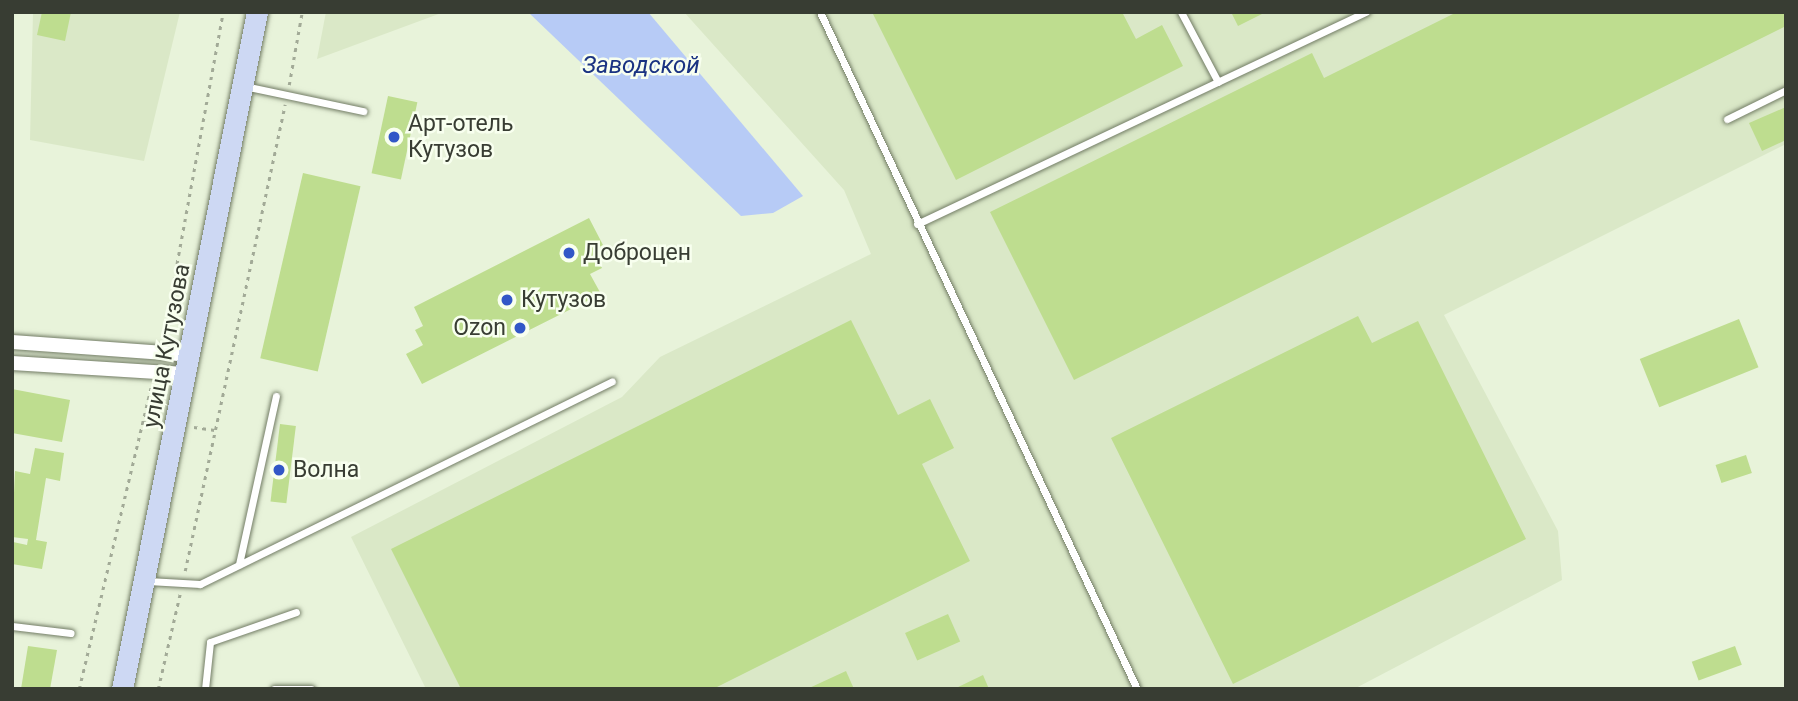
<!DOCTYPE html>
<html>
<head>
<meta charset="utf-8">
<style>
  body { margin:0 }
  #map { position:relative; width:1798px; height:701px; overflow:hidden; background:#e8f3da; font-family:Roboto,sans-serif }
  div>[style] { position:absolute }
  .built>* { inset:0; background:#dae8c7 }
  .water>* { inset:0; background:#b7cbf6 }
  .building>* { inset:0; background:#bedd8f; transform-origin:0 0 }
  .path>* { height:2.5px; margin-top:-1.25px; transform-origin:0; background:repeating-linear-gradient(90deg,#a2aa97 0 3.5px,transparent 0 8.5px) }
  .roads { filter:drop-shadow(0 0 2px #727c65) drop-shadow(0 0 2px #727c65) }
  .service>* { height:7px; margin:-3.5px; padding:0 3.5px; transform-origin:3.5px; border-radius:3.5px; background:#fff }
  .minor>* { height:14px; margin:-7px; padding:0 7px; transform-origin:7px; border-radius:7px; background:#fff }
  .primary>* { height:21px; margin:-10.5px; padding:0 10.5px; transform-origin:10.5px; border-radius:10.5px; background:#cdd8f3 }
  .dots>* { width:19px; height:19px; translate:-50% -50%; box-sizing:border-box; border:4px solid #f8ffef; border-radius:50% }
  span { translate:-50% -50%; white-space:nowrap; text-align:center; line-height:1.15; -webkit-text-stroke:5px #f8ffef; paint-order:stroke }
  .poi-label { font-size:23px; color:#383d33 }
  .left { translate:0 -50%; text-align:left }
  .right { translate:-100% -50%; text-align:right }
  .street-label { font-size:23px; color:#383d33 }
  .water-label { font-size:24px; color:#1a3382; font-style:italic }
  .frame { position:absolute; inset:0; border:14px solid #383d33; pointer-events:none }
</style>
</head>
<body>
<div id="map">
  <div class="built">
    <div style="clip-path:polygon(33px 12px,180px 12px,144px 161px,30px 140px)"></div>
    <div style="clip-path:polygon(326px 12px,444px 12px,317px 59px)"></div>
    <div style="clip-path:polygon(684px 12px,1786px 12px,1786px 144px,1444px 315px,1558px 531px,1562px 580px,1354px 689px,426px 689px,351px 537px,622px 397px,660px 357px,871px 254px,844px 190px)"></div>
  </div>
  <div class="water">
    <div style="clip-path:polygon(528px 12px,648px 12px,803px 196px,773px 213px,741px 216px)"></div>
  </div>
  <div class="building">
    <div style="clip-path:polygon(42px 12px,71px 12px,65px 41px,37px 35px)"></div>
    <div style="clip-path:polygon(872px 12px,1122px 12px,1136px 39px,1162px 25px,1183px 66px,956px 180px)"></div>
    <div style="clip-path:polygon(1231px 12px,1266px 12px,1238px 26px)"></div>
    <div style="clip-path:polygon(1457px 12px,1786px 12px,1786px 26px,1074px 380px,990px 212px,1312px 53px,1324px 78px)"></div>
    <div style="left:388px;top:96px;width:30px;height:79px;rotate:12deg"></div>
    <div style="clip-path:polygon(1786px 107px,1786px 140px,1762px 151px,1749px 123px)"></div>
    <div style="left:303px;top:173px;width:59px;height:190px;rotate:13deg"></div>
    <div style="clip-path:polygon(589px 218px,603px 245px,593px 250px,602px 268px,590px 274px,601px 294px,422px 384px,406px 354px,423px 345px,415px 330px,423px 326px,414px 307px)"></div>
    <div style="clip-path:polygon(1358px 316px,1372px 343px,1418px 321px,1526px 539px,1233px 684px,1111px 438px)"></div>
    <div style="left:1739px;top:319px;width:52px;height:107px;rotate:68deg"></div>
    <div style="clip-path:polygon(851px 320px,898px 415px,930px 399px,954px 448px,922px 464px,970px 561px,713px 689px,461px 689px,391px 549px)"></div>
    <div style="clip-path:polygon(12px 389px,70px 400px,62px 442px,12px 433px)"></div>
    <div style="left:280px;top:424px;width:16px;height:78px;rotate:7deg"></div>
    <div style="clip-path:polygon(35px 448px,64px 453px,60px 481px,46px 478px,36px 540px,47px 542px,42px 569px,12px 564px,13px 542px,27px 545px,28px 539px,12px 537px,15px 471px,30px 474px)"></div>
    <div style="left:1746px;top:455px;width:19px;height:32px;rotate:72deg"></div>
    <div style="left:948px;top:614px;width:30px;height:47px;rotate:66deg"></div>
    <div style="clip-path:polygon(28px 646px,57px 650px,50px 689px,21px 689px)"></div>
    <div style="left:1735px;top:646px;width:20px;height:46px;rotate:70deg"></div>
    <div style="clip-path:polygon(846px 671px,854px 689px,807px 689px)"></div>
    <div style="clip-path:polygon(983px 675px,989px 689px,954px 689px)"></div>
  </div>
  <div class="path">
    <div style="left:289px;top:85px;width:74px;rotate:-79.9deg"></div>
    <div style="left:163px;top:339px;width:332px;rotate:-79.6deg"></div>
    <div style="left:142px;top:422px;width:14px;rotate:4deg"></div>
    <div style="left:194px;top:427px;width:21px;rotate:8deg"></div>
    <div style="left:185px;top:571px;width:477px;rotate:-77.9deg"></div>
    <div style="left:79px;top:689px;width:310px;rotate:-76.6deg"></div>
    <div style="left:158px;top:689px;width:98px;rotate:-77deg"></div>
  </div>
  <div class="roads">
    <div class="service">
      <div style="left:820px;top:12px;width:748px;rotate:64.91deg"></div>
      <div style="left:1181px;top:12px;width:79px;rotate:62.1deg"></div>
      <div style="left:244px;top:86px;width:122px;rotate:11.9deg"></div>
      <div style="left:1727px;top:119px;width:66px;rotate:-26.2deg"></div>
      <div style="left:917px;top:224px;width:497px;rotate:-25.3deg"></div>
      <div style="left:239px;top:564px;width:172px;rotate:-77.6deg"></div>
      <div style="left:148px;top:581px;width:52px;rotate:3.3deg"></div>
      <div style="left:200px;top:584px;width:459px;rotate:-26.2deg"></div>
      <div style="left:12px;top:626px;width:59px;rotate:6.8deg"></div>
      <div style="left:205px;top:689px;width:47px;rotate:-83.9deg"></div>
      <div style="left:210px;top:642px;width:91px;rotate:-19.2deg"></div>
      <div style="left:274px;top:689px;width:37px"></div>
    </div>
    <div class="minor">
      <div style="left:12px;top:342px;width:181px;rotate:4.1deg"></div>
      <div style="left:12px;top:363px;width:177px;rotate:3.6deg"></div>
    </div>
    <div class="primary">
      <div style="left:122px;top:689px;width:690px;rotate:-78.72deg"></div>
    </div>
  </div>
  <div class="dots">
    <div style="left:394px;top:137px;background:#3257c7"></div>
    <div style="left:569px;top:253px;background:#3257c7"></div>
    <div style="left:507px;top:300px;background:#3257c7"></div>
    <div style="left:520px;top:328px;background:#3257c7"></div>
    <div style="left:279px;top:470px;background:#3257c7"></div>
  </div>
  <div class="poi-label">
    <span class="left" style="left:408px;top:137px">Арт-отель<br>Кутузов</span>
    <span class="left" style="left:583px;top:253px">Доброцен</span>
    <span class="left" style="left:521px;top:300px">Кутузов</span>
    <span class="right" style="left:506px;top:328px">Ozon</span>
    <span class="left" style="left:293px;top:470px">Волна</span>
  </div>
  <div class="street-label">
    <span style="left:167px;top:346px;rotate:-79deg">улица Кутузова</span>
  </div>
  <div class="water-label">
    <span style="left:641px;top:66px">Заводской</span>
  </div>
  <div class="frame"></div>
</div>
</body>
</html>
